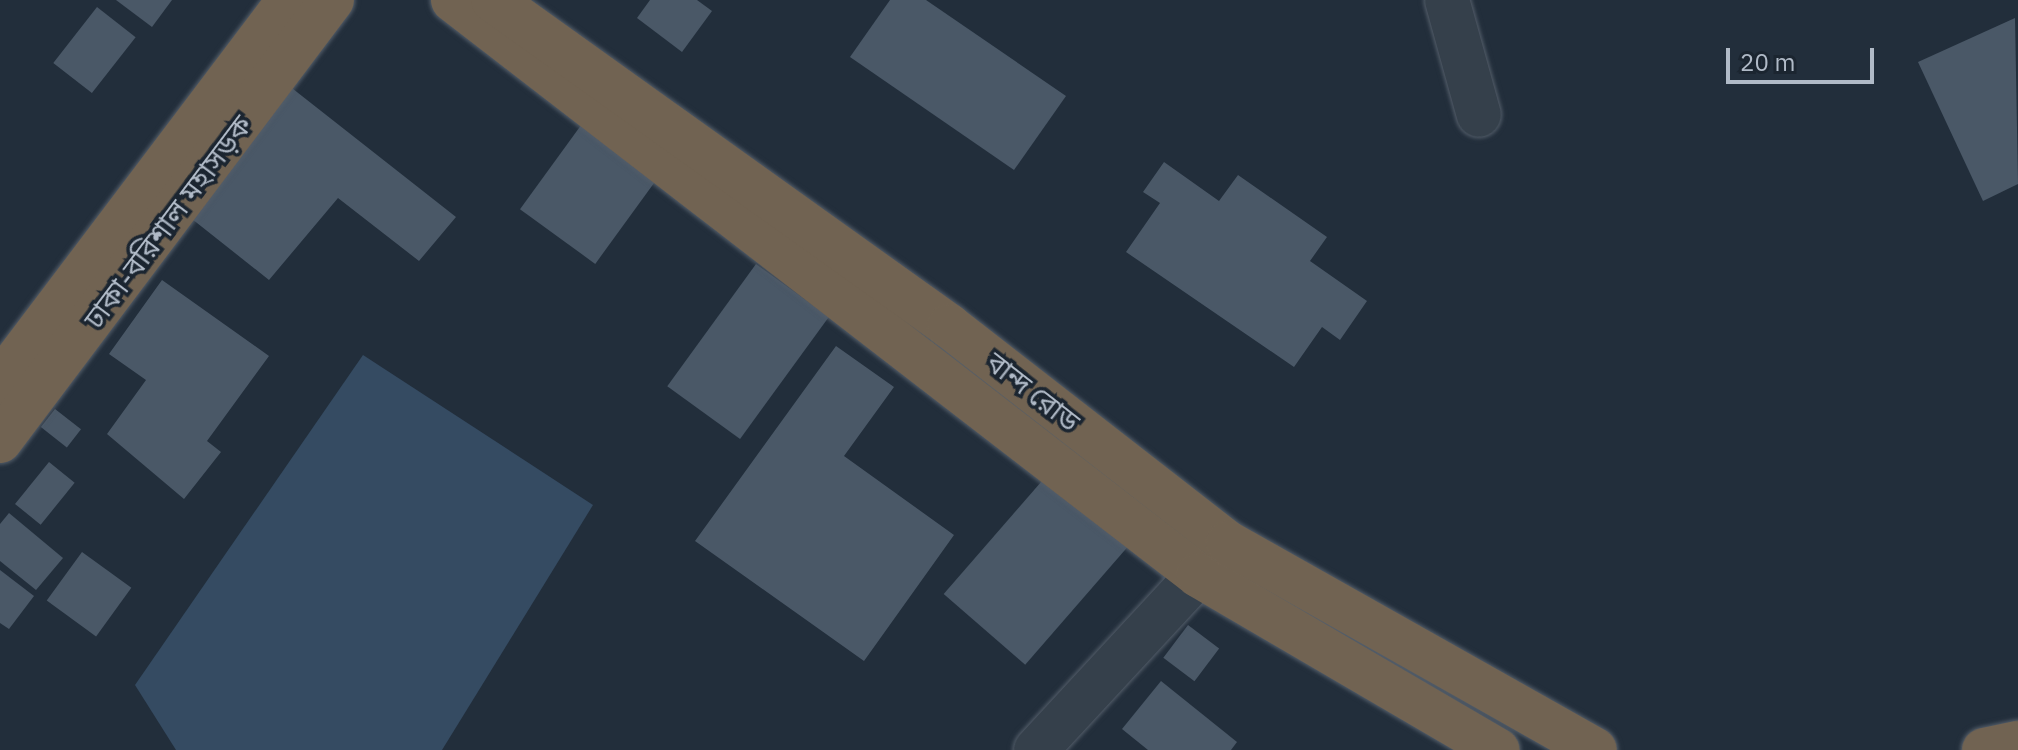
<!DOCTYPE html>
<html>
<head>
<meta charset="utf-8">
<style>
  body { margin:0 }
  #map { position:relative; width:2018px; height:750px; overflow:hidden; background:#222e3b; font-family:"IBM Plex Sans","Noto Sans Bengali",sans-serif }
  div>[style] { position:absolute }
  .water>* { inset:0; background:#354b62 }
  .building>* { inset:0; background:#4a5867; transform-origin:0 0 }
  .roads { filter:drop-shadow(0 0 2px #535d69) drop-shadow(0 0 2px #535d69) }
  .minor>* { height:44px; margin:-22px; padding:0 22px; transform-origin:22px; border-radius:22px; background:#35404b }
  .highway>* { height:44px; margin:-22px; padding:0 22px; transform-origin:22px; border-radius:22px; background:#716352 }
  span { translate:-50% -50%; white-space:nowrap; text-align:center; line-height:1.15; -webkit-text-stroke:7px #1b2530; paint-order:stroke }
  .street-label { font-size:28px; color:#b0bac7 }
  .scale { position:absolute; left:1726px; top:48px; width:148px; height:36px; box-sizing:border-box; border:4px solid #b0bac7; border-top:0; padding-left:10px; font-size:24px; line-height:28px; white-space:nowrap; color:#b0bac7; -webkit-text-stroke:6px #1b2530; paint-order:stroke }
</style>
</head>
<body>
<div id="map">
  <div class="water">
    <div style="clip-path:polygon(363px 355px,593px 505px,442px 750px,176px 750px,135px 685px)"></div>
  </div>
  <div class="building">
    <div style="clip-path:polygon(116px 0,172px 0,152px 27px)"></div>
    <div style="clip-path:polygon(650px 0,697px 0,712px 11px,682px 52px,637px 18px)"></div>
    <div style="clip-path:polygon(890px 0,926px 0,1066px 96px,1014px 170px,850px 57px)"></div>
    <div style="left:97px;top:7px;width:49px;height:71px;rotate:38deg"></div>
    <div style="clip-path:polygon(2015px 18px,2018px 184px,1983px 201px,1918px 62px)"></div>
    <div style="clip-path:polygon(288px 85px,456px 217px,419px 261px,338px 198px,269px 280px,192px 219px)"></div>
    <div style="left:587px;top:117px;width:93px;height:114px;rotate:36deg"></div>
    <div style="clip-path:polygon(1164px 162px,1219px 201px,1238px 175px,1327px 237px,1310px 261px,1367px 301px,1340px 340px,1322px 327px,1294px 367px,1126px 252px,1160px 203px,1143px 192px)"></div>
    <div style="left:756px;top:264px;width:90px;height:151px;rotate:36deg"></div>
    <div style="clip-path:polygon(162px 280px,269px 356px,207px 441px,221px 452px,184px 499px,107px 434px,146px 380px,109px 354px)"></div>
    <div style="clip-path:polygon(836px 346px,894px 387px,844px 456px,954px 535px,864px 661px,695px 541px)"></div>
    <div style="left:55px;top:409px;width:33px;height:23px;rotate:38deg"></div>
    <div style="left:49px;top:462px;width:33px;height:54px;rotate:39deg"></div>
    <div style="left:1048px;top:474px;width:108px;height:159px;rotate:41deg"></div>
    <div style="clip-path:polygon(9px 513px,63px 558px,36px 590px,0 561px,0 524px)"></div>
    <div style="left:82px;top:552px;width:61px;height:60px;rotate:36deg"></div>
    <div style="clip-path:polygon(0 570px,34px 596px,9px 629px,0 623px)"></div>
    <div style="left:1188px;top:625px;width:39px;height:41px;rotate:37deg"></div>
    <div style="clip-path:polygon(1161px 681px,1237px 742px,1231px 750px,1148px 750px,1122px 729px)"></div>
  </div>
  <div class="roads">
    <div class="minor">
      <div style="left:1447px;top:0;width:119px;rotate:74.5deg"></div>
      <div style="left:1036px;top:750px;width:238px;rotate:-47.2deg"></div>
    </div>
    <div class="highway">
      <div style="left:453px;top:0;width:941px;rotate:37.66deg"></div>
      <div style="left:1198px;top:575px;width:347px;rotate:30.3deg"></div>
      <div style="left:493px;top:0;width:561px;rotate:35.56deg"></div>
      <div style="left:949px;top:326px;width:353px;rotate:37.9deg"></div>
      <div style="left:1228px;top:543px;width:421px;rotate:29.4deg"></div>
      <div style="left:0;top:382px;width:479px;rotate:-52.9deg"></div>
      <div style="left:0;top:441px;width:552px;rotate:-53.03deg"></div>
      <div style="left:1984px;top:750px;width:35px;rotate:-12deg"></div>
    </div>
  </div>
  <div class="street-label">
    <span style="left:168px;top:222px;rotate:-53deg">ঢাকা-বরিশাল মহাসড়ক</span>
    <span style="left:1033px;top:392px;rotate:38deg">বান্দ রোড</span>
  </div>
  <div class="scale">20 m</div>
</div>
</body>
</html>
